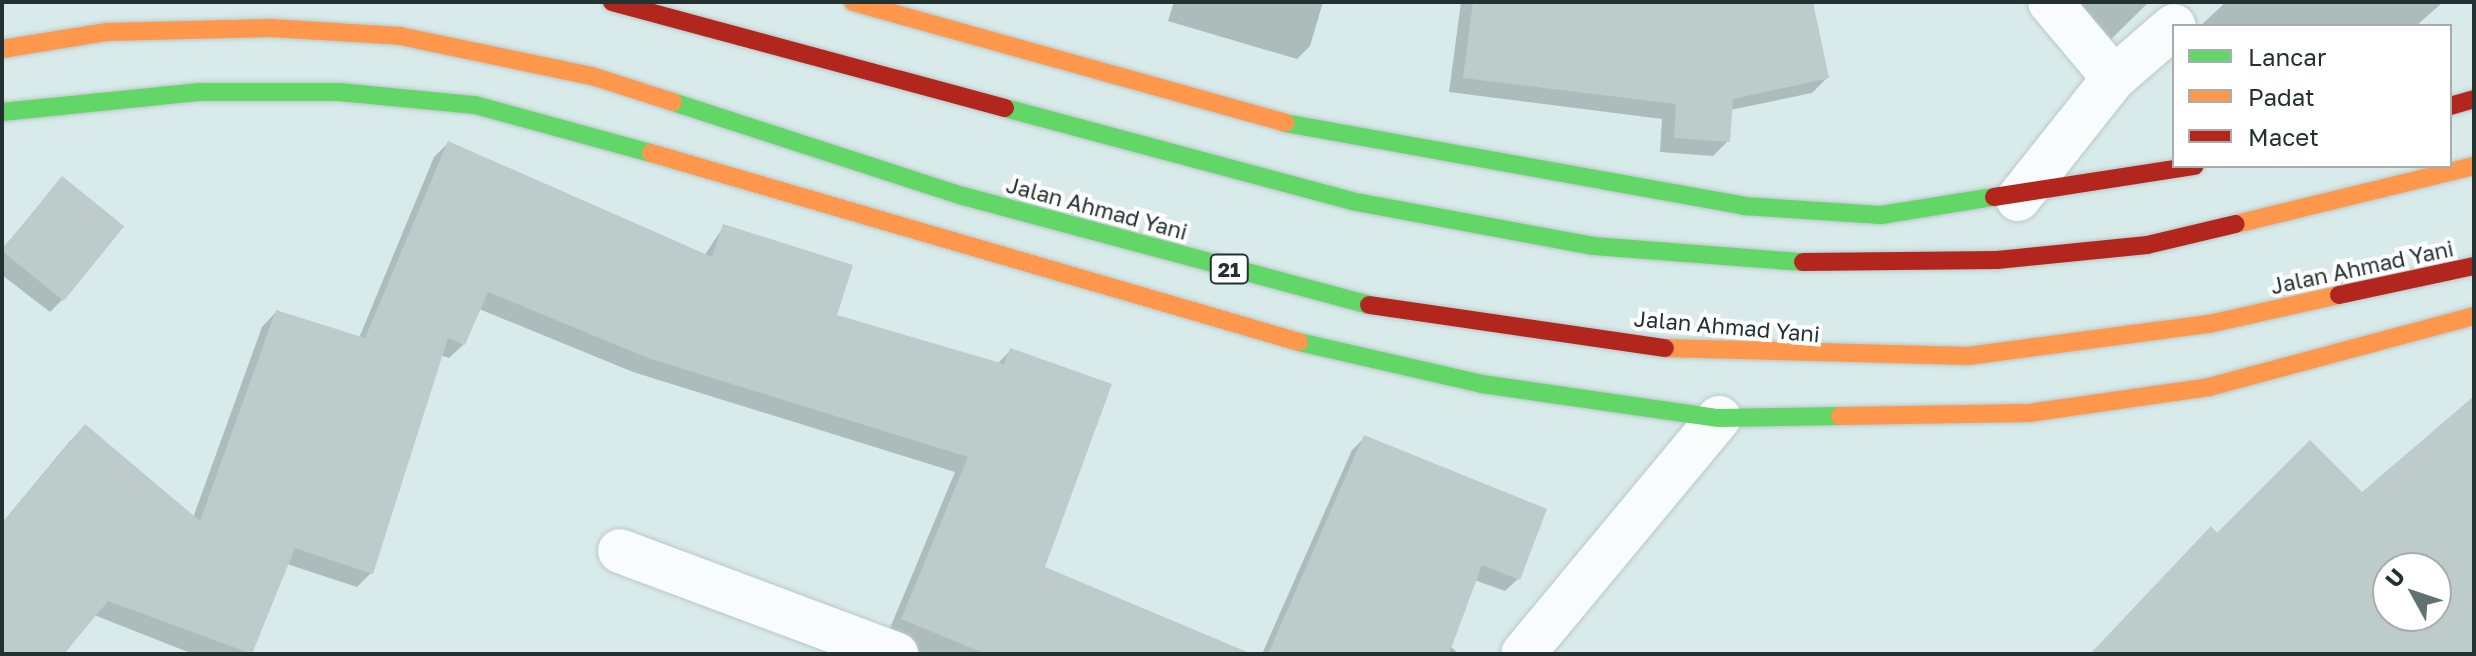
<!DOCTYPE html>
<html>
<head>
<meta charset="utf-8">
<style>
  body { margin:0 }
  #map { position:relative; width:2476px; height:656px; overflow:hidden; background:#d8ebea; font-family:"Golos Text",sans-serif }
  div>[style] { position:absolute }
  .shadow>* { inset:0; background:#0003 }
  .building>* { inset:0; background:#bdcccb; transform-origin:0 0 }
  .roads { filter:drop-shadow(0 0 2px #b9c8c7) drop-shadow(0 0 2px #b9c8c7) }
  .street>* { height:44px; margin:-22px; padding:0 22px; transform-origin:22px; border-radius:22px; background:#f9fcfc }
  .fast>* { height:18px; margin:-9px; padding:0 9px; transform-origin:9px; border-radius:9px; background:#63d668 }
  .slow>* { height:18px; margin:-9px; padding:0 9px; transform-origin:9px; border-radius:9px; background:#ff974d }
  .jam>* { height:18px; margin:-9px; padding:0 9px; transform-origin:9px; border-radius:9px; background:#b3261e }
  span { translate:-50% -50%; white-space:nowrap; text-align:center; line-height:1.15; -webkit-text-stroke:8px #fff; paint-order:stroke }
  .shield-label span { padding:2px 6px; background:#fff; border:2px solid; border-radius:6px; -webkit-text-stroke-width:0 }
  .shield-label { font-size:20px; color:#233130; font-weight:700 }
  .street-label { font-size:22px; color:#233130 }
  .frame { position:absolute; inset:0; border:4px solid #233130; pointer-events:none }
  .legend { position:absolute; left:2172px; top:24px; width:280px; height:144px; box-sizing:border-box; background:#fff; border:2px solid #a7adac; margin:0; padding:10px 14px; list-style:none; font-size:24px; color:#233130 }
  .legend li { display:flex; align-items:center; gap:16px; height:40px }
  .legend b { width:40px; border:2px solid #a7adac }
  .north { position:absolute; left:2372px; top:552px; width:80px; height:80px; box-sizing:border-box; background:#fff; border:2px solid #a7adac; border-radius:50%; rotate:310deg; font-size:22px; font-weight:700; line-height:32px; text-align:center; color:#233130 }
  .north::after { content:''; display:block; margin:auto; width:28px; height:36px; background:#627271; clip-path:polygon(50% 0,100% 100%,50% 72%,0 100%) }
</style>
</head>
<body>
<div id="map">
  <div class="shadow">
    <div style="clip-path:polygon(1174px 2px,1323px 2px,1310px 46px,1297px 59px,1168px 21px)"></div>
    <div style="clip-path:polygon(1461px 2px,1811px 2px,1827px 78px,1812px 93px,1730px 110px,1728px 141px,1713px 156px,1660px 152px,1662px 119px,1449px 92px)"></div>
    <div style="clip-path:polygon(2064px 2px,2149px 2px,2096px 54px)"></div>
    <div style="clip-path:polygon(2226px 2px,2443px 2px,2416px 26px,2200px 26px)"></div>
    <div style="clip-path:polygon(448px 143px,704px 256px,724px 226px,834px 316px,997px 364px,1011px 350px,1043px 568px,1163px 654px,908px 654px,888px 633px,955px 472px,633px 372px,479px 309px,464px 344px,449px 358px,440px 355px,371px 573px,357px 587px,287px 564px,250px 654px,193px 654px,94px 615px,61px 654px,2px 654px,2px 523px,70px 441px,85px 427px,193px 518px,262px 327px,276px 312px,359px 338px,434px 157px)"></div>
    <div style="clip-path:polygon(63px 178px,63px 299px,50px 312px,2px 275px,2px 249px)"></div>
    <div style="clip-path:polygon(1365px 437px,1518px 579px,1505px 591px,1474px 580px,1450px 646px,1459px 654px,1262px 654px,1352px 450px)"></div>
  </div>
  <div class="building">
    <div style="clip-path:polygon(1473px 2px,1813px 2px,1829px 78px,1733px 99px,1730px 142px,1674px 138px,1676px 104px,1463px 78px)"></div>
    <div style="clip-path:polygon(448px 141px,712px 257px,723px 224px,853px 265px,837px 315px,1004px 364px,1010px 348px,1112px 384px,1045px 567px,1252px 654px,986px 654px,901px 619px,968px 457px,648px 358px,488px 292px,465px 345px,448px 338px,373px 574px,295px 548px,252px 654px,108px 601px,64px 654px,2px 654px,2px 523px,85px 424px,200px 521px,276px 310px,365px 338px)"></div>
    <div style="left:62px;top:176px;width:80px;height:96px;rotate:39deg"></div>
    <div style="clip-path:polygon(evenodd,2474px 396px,2474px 654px,2090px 654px,2211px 526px,2217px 533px,2310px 440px,2362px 492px,2474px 396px,2388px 568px,2436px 568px,2436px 616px,2388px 616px,2388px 568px)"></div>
    <div style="clip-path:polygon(1364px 435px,1547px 509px,1520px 580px,1482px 565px,1449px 654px,1268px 654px)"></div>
  </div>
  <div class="roads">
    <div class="street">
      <div style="left:2050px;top:2px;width:99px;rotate:49.9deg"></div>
      <div style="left:2018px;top:199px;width:154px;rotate:-51.6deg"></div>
      <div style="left:2114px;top:78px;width:79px;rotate:-40.9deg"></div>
      <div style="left:620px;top:551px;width:295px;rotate:20.5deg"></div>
      <div style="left:1523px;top:654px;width:307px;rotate:-50.3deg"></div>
    </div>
    <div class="fast">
      <div style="left:673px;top:102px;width:305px;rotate:18deg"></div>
      <div style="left:963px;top:196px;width:420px;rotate:15deg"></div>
      <div style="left:1005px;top:108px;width:358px;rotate:15deg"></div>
      <div style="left:1351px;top:201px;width:246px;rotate:10.5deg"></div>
      <div style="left:1593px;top:246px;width:211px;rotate:4.4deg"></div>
      <div style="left:2px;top:112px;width:199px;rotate:-5.8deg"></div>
      <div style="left:200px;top:92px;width:139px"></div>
      <div style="left:339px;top:92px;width:137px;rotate:5.5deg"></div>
      <div style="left:475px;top:105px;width:182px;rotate:15.3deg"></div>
      <div style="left:1285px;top:123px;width:466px;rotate:10.2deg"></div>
      <div style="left:1744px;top:206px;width:137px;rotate:3.8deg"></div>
      <div style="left:1881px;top:215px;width:114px;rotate:-9.1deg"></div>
      <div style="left:1299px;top:342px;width:188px;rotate:12.9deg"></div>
      <div style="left:1482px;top:384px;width:239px;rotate:8.2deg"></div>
      <div style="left:1719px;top:418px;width:121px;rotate:-0.9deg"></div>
    </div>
    <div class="slow">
      <div style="left:853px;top:2px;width:449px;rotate:15.6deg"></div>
      <div style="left:2px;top:49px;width:105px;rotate:-9.3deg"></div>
      <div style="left:106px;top:32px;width:165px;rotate:-1.4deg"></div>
      <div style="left:271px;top:28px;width:129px;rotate:3.5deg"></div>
      <div style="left:400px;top:36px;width:196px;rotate:11.8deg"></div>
      <div style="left:592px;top:76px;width:85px;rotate:17.8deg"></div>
      <div style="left:651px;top:153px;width:675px;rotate:16.26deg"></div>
      <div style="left:2236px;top:224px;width:245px;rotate:-13.7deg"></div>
      <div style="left:1665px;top:348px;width:303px;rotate:1.5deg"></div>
      <div style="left:1968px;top:356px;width:243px;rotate:-7.6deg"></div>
      <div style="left:2209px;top:324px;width:133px;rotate:-12.6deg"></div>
      <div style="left:1840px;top:416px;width:189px;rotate:-0.9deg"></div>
      <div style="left:2029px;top:413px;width:182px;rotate:-8.2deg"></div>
      <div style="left:2209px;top:387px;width:274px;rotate:-15deg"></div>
    </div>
    <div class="jam">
      <div style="left:612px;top:2px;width:407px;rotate:15.1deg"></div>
      <div style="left:2450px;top:106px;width:25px;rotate:-16deg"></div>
      <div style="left:1994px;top:197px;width:203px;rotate:-8.8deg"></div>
      <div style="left:1803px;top:262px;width:194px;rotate:-0.6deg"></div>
      <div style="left:1997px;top:260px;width:151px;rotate:-5.7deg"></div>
      <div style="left:2147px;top:245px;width:91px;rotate:-13.3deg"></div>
      <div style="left:2339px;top:295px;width:138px;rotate:-12.1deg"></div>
      <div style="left:1369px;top:305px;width:299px;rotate:8.3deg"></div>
    </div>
  </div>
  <div class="shield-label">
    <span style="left:1229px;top:269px">21</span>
  </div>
  <div class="street-label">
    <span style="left:1097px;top:208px;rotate:15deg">Jalan Ahmad Yani</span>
    <span style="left:2362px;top:267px;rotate:-12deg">Jalan Ahmad Yani</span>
    <span style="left:1727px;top:326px;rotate:5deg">Jalan Ahmad Yani</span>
  </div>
  <div class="frame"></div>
  <ul class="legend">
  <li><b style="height:10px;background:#63d668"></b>Lancar</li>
  <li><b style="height:10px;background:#ff974d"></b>Padat</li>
  <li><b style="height:10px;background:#b3261e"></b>Macet</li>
  </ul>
  <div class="north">U</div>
</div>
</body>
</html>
